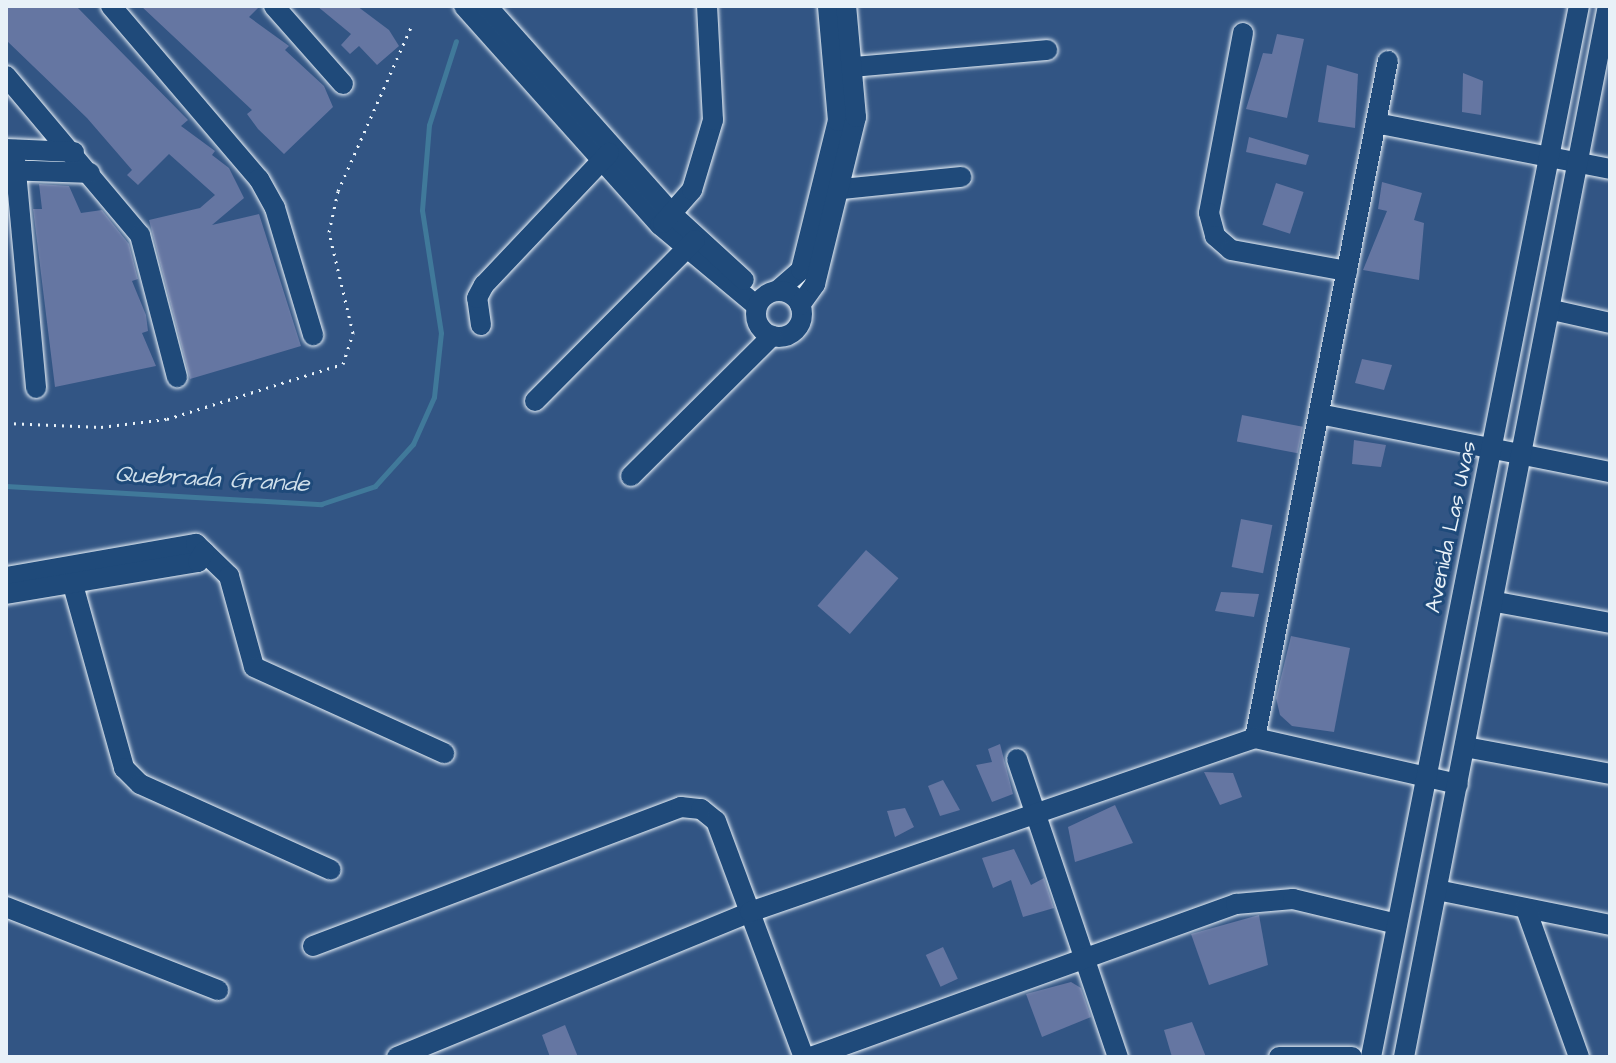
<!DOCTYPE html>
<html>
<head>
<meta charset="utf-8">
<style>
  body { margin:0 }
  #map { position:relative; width:1616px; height:1063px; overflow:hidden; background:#325584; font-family:"Architects Daughter",sans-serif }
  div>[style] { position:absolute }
  .stream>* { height:5px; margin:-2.5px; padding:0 2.5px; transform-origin:2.5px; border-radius:2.5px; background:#40799a }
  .building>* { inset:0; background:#6576a2; transform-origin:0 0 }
  .path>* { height:3px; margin-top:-1.5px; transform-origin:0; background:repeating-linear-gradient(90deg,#e8f1f8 0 2px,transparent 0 8px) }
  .roads { filter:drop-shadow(0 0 2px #e8f1f8) drop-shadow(0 0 2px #e8f1f8) }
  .minor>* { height:20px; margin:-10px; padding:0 10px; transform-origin:10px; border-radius:10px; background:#1f4a7a }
  .minor>.ring { margin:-10px; padding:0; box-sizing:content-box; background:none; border:20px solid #1f4a7a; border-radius:50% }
  span { translate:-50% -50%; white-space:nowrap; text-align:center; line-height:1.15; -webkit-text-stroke:6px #1f4a7a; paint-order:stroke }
  .street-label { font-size:22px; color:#e8f1f8 }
  .water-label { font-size:24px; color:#cfdfea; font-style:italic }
  .frame { position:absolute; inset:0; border:8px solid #e8f1f8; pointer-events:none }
</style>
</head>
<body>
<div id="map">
  <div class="stream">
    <div style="left:6px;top:486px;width:316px;rotate:3.3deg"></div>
    <div style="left:321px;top:504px;width:57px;rotate:-18.4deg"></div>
    <div style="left:375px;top:486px;width:57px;rotate:-47.9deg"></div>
    <div style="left:413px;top:444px;width:51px;rotate:-65.9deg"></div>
    <div style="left:434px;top:397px;width:64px;rotate:-83.8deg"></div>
    <div style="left:441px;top:333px;width:124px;rotate:-98.8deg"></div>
    <div style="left:422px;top:210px;width:85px;rotate:-85.3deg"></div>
    <div style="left:429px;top:125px;width:88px;rotate:-72.2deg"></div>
  </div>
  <div class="building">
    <div style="clip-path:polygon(6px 6px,76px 6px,188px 120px,181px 126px,215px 151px,212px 155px,229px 168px,244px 198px,212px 225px,259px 214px,301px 346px,190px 379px,149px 220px,200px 208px,215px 195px,169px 154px,138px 185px,127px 175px,132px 170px,87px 118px,6px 40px)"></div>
    <div style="clip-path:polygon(141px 6px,260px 6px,249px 17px,289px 46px,285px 50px,324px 86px,333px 107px,284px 154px,258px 129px,247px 114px,252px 110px)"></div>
    <div style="clip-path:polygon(317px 6px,357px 6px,389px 30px,399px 46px,377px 65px,359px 46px,350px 54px,341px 45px,351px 34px)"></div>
    <div style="clip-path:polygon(1277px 34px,1304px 39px,1287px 118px,1246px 109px,1263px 53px,1272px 54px)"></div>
    <div style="clip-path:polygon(1327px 65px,1358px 74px,1355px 128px,1318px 122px)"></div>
    <div style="clip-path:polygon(1463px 73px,1483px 81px,1481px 115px,1462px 112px)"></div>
    <div style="clip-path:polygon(1249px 137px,1309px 155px,1306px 165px,1246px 152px)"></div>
    <div style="clip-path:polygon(1382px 182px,1422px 193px,1414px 220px,1424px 223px,1419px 280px,1363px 270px,1387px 211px,1378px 209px)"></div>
    <div style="left:1276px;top:183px;width:29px;height:44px;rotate:18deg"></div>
    <div style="clip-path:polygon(39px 184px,69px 186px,81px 213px,102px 210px,129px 244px,138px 279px,132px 281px,146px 315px,148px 331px,142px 333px,156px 366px,55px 387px,33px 209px,42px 209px)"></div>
    <div style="clip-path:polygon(1362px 359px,1392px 365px,1384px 390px,1355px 383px)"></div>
    <div style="left:1242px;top:415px;width:62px;height:27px;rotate:11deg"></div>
    <div style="clip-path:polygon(1354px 440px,1386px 445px,1381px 467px,1352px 464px)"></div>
    <div style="left:1241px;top:519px;width:32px;height:49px;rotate:11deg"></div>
    <div style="left:866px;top:550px;width:43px;height:74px;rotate:41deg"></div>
    <div style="clip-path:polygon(1221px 592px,1259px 594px,1254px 617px,1215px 611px)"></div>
    <div style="clip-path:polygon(1291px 636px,1350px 648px,1334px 732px,1292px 726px,1280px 715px,1276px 698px)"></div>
    <div style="clip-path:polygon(1000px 744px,1013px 794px,992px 802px,976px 765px,992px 762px,988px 749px)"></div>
    <div style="clip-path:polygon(1204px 772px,1233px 773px,1242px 797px,1220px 805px)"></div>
    <div style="clip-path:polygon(943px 780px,960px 810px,940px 816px,928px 786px)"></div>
    <div style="clip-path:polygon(1115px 805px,1133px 843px,1075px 862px,1068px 827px)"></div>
    <div style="clip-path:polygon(905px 808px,914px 827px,895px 837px,887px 811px)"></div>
    <div style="clip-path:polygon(1014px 849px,1031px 885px,1044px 878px,1054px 908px,1023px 917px,1011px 880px,993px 888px,982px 858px)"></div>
    <div style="clip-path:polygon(1259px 915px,1268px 965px,1209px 985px,1191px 934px)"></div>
    <div style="left:943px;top:947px;width:35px;height:19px;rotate:65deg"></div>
    <div style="clip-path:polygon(1071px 982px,1081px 988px,1091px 1017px,1042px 1037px,1026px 994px)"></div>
    <div style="clip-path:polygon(1192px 1022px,1206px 1057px,1172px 1057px,1164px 1030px)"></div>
    <div style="clip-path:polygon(565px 1025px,578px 1057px,550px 1057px,542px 1035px)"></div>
  </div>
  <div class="path">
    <div style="left:6px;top:423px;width:95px;rotate:2.4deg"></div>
    <div style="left:101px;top:427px;width:66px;rotate:-6.9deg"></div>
    <div style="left:167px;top:419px;width:184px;rotate:-17.4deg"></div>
    <div style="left:343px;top:364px;width:33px;rotate:-72deg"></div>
    <div style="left:353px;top:333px;width:104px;rotate:-103.4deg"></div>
    <div style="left:329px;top:232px;width:42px;rotate:-77.6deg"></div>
    <div style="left:338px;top:191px;width:180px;rotate:-66deg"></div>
  </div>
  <div class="roads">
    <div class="minor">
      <div style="left:111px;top:6px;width:228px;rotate:49.5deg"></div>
      <div style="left:259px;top:179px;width:33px;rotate:61deg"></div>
      <div style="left:275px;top:208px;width:133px;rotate:73.3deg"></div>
      <div style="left:274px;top:6px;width:104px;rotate:48.5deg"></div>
      <div style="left:464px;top:6px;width:294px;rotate:48.2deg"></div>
      <div style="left:660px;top:225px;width:126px;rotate:39.9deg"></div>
      <div style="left:487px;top:6px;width:280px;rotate:48.3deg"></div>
      <div style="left:673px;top:215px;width:96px;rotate:42.5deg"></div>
      <div style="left:1243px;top:33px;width:183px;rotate:100.7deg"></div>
      <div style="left:1209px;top:213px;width:24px;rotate:75deg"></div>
      <div style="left:1215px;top:236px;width:21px;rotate:41deg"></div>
      <div style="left:1231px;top:250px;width:118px;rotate:10.3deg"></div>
      <div style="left:853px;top:67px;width:195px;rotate:-5deg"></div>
      <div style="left:6px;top:76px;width:208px;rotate:49.9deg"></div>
      <div style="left:140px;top:235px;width:147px;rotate:75.4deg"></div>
      <div style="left:1376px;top:123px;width:238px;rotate:11.1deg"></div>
      <div style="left:6px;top:149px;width:68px;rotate:2.5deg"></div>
      <div style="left:14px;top:150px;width:239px;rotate:84.7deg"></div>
      <div style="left:6px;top:170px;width:84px;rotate:2deg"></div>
      <div style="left:842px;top:189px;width:120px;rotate:-5.8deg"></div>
      <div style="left:663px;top:223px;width:44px;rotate:-48.7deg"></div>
      <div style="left:692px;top:190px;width:73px;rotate:-73.3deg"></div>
      <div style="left:713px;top:120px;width:114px;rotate:-93deg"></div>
      <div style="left:777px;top:291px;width:32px;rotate:-41deg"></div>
      <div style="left:801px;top:270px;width:154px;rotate:-76.1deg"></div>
      <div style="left:838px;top:121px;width:115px;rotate:-95deg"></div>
      <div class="ring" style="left:756px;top:291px;width:26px;height:26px"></div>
      <div style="left:800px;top:305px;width:26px;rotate:-54deg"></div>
      <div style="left:815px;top:284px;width:172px;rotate:-76.2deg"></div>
      <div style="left:856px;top:117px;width:111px;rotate:-95.1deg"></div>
      <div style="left:1552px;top:310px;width:59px;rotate:12.6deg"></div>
      <div style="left:481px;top:325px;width:27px;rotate:-98deg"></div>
      <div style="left:477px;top:298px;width:15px;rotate:-62deg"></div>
      <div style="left:484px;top:285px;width:182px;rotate:-46.6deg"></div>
      <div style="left:535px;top:401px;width:227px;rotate:-45.2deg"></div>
      <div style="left:1319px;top:414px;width:297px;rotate:11.3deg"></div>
      <div style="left:631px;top:476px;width:199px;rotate:-44.8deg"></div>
      <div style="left:68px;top:567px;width:209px;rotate:74.4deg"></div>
      <div style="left:124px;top:768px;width:23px;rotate:45deg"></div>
      <div style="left:140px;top:784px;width:209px;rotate:24.2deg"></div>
      <div style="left:6px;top:577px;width:193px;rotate:-9.9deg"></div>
      <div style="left:196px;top:544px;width:46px;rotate:44.1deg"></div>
      <div style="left:229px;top:576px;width:94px;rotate:74.6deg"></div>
      <div style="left:254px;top:667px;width:209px;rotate:24.4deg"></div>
      <div style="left:6px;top:594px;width:195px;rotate:-9.5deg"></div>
      <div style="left:198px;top:562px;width:12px;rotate:-59deg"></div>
      <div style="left:1496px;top:602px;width:116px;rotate:10.4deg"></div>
      <div style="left:1255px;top:738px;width:690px;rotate:-78.89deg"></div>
      <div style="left:1465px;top:747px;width:147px;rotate:10.5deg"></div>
      <div style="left:1017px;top:759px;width:315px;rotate:71.3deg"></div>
      <div style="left:1437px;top:890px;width:177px;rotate:11.4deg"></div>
      <div style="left:6px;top:907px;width:228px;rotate:21.4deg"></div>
      <div style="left:1526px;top:909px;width:157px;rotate:70.3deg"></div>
      <div style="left:313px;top:946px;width:393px;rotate:-20.7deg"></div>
      <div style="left:681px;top:807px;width:20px;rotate:6deg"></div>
      <div style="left:701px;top:809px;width:19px;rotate:39deg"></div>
      <div style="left:716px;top:821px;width:252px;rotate:69.6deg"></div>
      <div style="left:397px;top:1057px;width:382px;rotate:-22.3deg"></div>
      <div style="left:750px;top:912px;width:534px;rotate:-19.01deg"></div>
      <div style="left:1255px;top:738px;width:208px;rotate:12.8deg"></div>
      <div style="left:811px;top:1057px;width:452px;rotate:-19.8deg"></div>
      <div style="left:1236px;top:904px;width:57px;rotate:-5deg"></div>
      <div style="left:1293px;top:899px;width:107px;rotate:13.5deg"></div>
      <div style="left:1279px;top:1057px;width:73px"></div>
      <div style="left:1371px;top:1057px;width:1071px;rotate:-78.81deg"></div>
      <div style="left:1404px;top:1057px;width:1071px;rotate:-79.02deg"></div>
    </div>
  </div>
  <div class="street-label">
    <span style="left:1451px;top:527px;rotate:-78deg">Avenida Las Uvas</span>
  </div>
  <div class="water-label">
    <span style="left:212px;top:480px;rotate:3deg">Quebrada Grande</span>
  </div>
  <div class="frame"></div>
</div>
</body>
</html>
